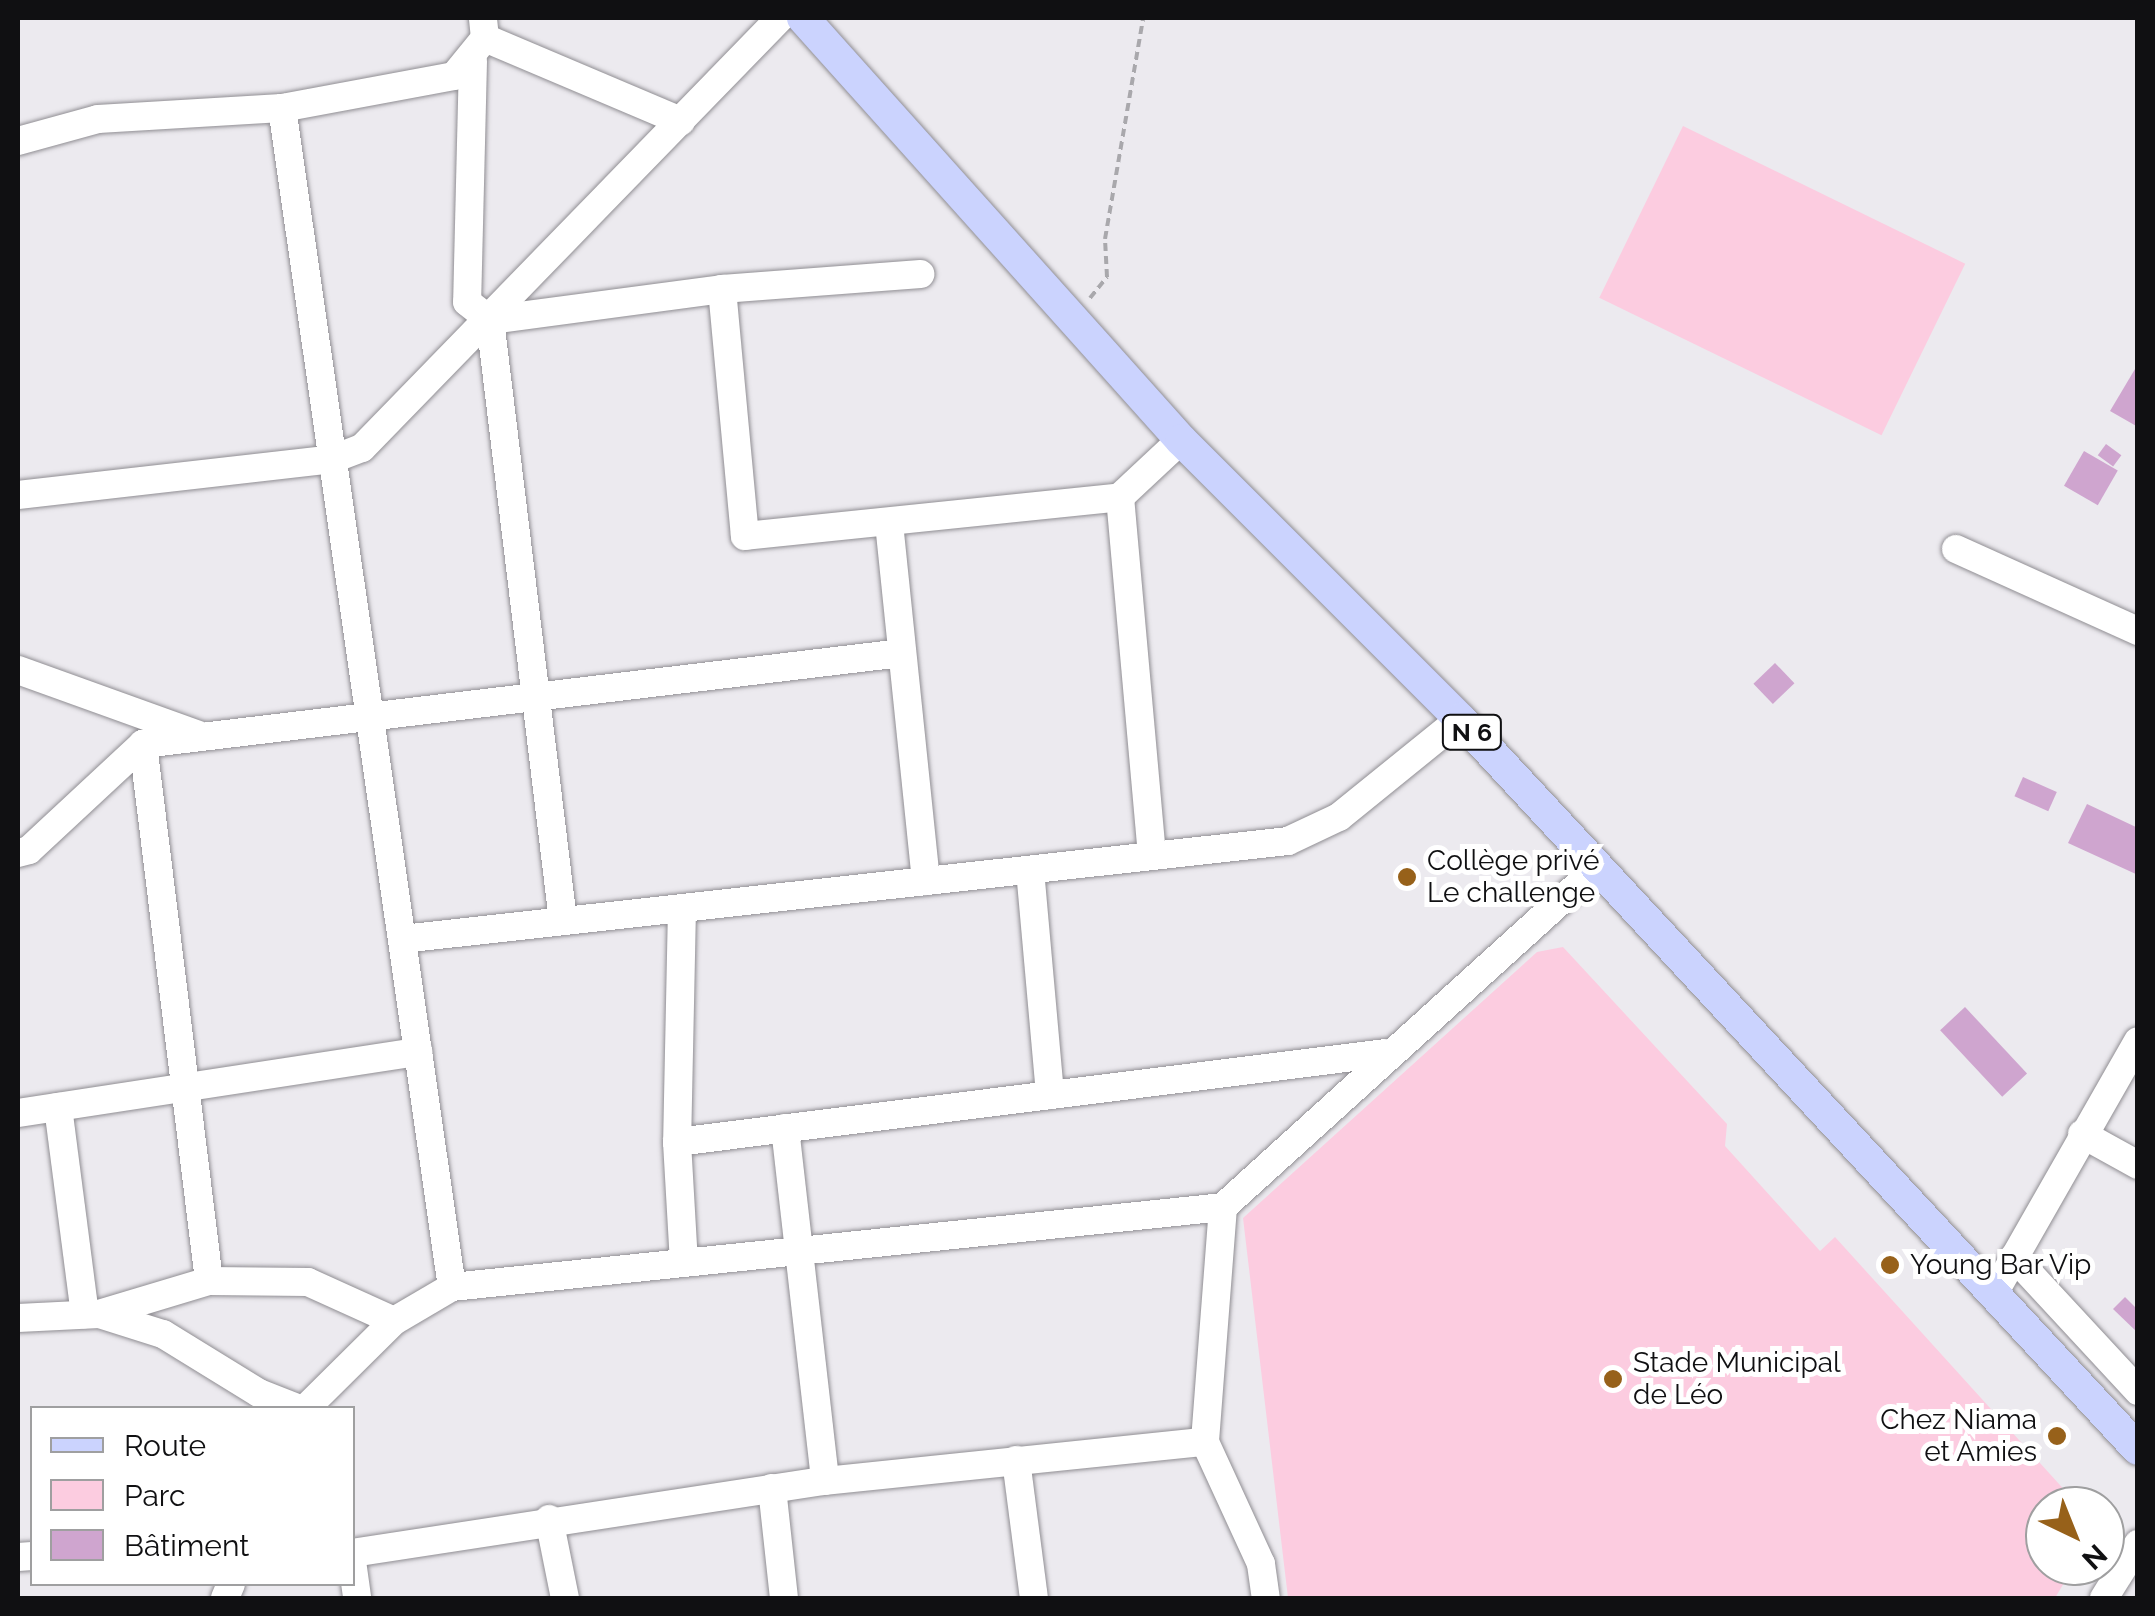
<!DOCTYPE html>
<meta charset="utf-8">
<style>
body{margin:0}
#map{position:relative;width:2155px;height:1616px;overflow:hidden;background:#eceaef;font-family:Raleway,sans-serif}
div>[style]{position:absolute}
.green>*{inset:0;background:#fccce0;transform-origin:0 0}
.building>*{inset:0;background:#cfa5cf;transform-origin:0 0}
.path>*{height:4px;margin-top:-2px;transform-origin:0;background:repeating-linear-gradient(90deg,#a9a8ac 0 8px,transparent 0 13px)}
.roads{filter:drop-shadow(0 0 2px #908e93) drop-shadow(0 0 2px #908e93)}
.minor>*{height:28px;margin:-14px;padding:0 14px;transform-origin:14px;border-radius:14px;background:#fff}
.major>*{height:32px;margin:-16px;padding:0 16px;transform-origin:16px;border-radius:16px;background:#cbd3fe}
.dots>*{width:28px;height:28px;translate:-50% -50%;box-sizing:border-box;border:5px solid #fff;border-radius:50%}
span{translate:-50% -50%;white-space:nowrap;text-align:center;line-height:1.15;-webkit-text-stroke:10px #fff;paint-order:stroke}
.shield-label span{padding:2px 8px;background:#fff;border:2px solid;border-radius:8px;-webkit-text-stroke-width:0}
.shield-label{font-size:25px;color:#101012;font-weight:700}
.poi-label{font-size:28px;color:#101012}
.left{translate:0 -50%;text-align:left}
.right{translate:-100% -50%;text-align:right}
.frame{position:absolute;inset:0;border:20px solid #101012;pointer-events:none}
.legend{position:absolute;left:30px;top:1406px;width:325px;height:180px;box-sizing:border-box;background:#fff;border:2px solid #9f9fa0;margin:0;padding:12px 18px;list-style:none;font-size:30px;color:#101012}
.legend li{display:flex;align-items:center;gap:20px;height:50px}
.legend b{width:50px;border:2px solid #9f9fa0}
.north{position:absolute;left:2025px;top:1486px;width:100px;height:100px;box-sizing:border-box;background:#fff;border:2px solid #9f9fa0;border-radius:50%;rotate:137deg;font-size:28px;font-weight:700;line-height:40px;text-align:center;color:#101012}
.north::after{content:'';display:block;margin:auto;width:35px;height:45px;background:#97611a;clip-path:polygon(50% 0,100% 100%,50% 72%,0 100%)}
</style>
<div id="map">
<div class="green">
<i style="left:1683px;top:126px;width:314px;height:191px;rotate:26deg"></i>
<i style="clip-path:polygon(1563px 947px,1727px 1124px,1725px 1146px,1820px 1251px,1835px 1237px,2079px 1506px,2045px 1506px,2045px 1566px,2074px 1566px,2055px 1598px,1288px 1598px,1243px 1218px,1537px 952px)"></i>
</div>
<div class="building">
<i style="clip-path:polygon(2138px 364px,2138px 427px,2110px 411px)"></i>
<i style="left:2106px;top:444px;width:19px;height:14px;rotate:36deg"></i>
<i style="left:2084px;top:451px;width:39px;height:40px;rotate:30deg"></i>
<i style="left:1775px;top:663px;width:28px;height:30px;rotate:46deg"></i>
<i style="left:2023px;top:777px;width:37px;height:21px;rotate:24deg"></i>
<i style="clip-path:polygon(2087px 804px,2138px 828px,2138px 875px,2068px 843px)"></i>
<i style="left:1965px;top:1007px;width:91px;height:34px;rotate:47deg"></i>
<i style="clip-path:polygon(2125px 1297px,2138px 1310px,2138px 1333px,2113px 1309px)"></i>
</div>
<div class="path">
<i style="left:1090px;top:298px;width:27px;rotate:-51deg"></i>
<i style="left:1107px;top:277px;width:38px;rotate:-93deg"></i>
<i style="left:1105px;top:239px;width:224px;rotate:-80.2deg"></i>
</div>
<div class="roads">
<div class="minor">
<i style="left:485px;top:38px;width:213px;rotate:23deg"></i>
<i style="left:473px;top:61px;width:241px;rotate:91.4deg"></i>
<i style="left:467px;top:302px;width:29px;rotate:38deg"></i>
<i style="left:490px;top:320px;width:605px;rotate:83.07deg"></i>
<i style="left:282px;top:108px;width:1191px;rotate:81.8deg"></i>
<i style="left:18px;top:141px;width:83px;rotate:-15.4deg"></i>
<i style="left:98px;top:119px;width:184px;rotate:-3.4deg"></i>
<i style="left:282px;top:108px;width:175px;rotate:-10.5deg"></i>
<i style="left:454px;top:76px;width:49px;rotate:-50.8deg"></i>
<i style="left:485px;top:38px;width:20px;rotate:-96deg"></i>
<i style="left:722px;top:289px;width:248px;rotate:84.7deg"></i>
<i style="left:745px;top:536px;width:377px;rotate:-5.9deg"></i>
<i style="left:1120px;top:497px;width:83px;rotate:-43.1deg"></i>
<i style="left:490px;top:320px;width:234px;rotate:-7.6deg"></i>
<i style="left:722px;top:289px;width:199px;rotate:-4.3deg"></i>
<i style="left:18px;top:495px;width:317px;rotate:-6.5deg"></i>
<i style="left:333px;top:459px;width:31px;rotate:-21deg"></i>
<i style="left:362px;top:448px;width:600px;rotate:-45.81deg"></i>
<i style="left:1120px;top:497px;width:360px;rotate:84.9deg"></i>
<i style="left:889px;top:523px;width:360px;rotate:84.1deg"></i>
<i style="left:1956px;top:549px;width:200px;rotate:24.3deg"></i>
<i style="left:18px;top:670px;width:192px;rotate:19.8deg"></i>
<i style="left:143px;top:744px;width:541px;rotate:82.99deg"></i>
<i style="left:18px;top:853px;width:11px;rotate:-15deg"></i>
<i style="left:29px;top:850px;width:156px;rotate:-42.9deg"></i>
<i style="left:143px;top:744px;width:764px;rotate:-6.84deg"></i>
<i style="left:1030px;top:870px;width:226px;rotate:84.9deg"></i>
<i style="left:682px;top:908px;width:234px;rotate:91.2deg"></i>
<i style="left:677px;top:1142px;width:121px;rotate:86.7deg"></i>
<i style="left:402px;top:939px;width:891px;rotate:-6.31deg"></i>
<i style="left:1288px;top:841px;width:56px;rotate:-25.2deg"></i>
<i style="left:1339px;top:817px;width:156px;rotate:-39deg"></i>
<i style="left:58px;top:1107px;width:209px;rotate:82.6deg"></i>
<i style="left:18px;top:1113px;width:405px;rotate:-8.7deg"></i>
<i style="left:785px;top:1128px;width:355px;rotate:83.5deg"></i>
<i style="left:2082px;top:1134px;width:64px;rotate:29deg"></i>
<i style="left:677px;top:1142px;width:714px;rotate:-7.16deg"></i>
<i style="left:1223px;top:1207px;width:236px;rotate:94.4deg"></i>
<i style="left:1205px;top:1442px;width:134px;rotate:65.3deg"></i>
<i style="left:1261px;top:1564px;width:34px;rotate:82deg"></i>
<i style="left:2014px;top:1257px;width:183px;rotate:47.2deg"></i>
<i style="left:1993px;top:1295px;width:292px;rotate:-60.3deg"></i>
<i style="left:99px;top:1314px;width:115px;rotate:-16.7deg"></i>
<i style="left:209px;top:1281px;width:99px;rotate:0.6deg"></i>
<i style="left:308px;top:1282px;width:94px;rotate:24.4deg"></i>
<i style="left:18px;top:1318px;width:81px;rotate:-2.8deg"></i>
<i style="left:99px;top:1314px;width:67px;rotate:17.4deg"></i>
<i style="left:163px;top:1334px;width:113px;rotate:31.6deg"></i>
<i style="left:259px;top:1393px;width:41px;rotate:21.5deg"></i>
<i style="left:306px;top:1408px;width:124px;rotate:-44.7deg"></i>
<i style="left:394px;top:1321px;width:67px;rotate:-30.4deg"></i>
<i style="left:452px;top:1287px;width:775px;rotate:-5.92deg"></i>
<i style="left:1223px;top:1207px;width:505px;rotate:-42.19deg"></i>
<i style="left:1016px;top:1460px;width:139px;rotate:82.6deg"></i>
<i style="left:772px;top:1488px;width:111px;rotate:83.8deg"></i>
<i style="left:549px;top:1519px;width:81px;rotate:78.6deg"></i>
<i style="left:352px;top:1553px;width:478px;rotate:-8.7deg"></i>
<i style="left:825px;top:1481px;width:382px;rotate:-5.9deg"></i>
<i style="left:18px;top:1557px;width:14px;rotate:-4deg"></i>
<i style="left:352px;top:1561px;width:37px;rotate:82deg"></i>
<i style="left:225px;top:1598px;width:15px;rotate:-67deg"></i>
<i style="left:2104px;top:1598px;width:64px;rotate:-57.8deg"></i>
</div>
<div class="major">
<i style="left:803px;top:18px;width:567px;rotate:48.15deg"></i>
<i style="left:1181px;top:440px;width:395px;rotate:45deg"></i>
<i style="left:1460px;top:719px;width:996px;rotate:47.12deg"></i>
</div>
</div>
<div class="dots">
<i style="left:1407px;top:877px;background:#97611a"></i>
<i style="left:1890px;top:1265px;background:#97611a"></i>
<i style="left:1613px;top:1379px;background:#97611a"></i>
<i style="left:2057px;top:1436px;background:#97611a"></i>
</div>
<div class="shield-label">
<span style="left:1472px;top:732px">N 6</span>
</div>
<div class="poi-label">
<span class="left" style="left:1427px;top:877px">Collège privé<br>Le challenge</span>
<span class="left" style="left:1910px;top:1265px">Young Bar Vip</span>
<span class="left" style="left:1633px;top:1379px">Stade Municipal<br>de Léo</span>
<span class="right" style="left:2037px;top:1436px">Chez Niama<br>et Amies</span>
</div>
<div class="frame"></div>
<ul class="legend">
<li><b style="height:12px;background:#cbd3fe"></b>Route</li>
<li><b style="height:28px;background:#fccce0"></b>Parc</li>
<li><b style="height:28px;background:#cfa5cf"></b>Bâtiment</li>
</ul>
<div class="north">N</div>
</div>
